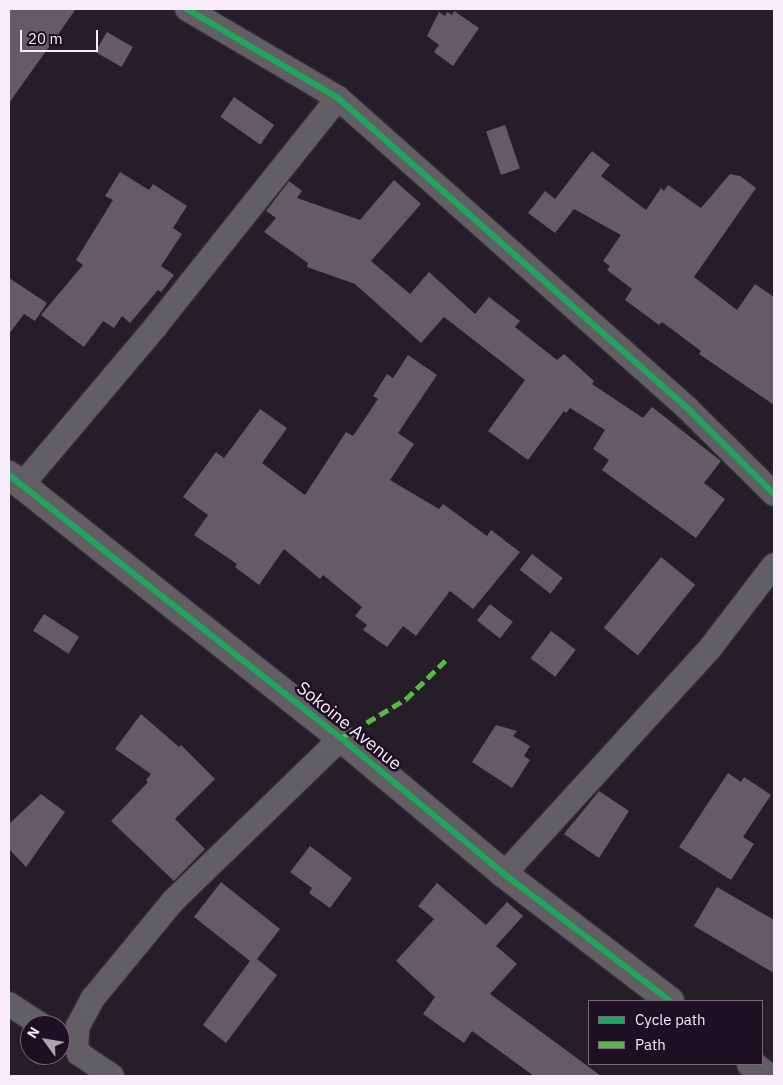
<!DOCTYPE html>
<style>
body{margin:0}
#map{position:relative;width:783px;height:1085px;overflow:hidden;background:#251d28;font-family:"IBM Plex Sans",sans-serif}
div>[style]{position:absolute}
.building>*{inset:0;background:#645b67;transform-origin:0 0}
.roads{filter:drop-shadow(0 0 1px #3d3740) drop-shadow(0 0 1px #3d3740)}
.minor>*{height:24px;margin:-12px;padding:0 12px;transform-origin:12px;border-radius:12px;background:#625f64}
.tertiary>*{height:28px;margin:-14px;padding:0 14px;transform-origin:14px;border-radius:14px;background:#625f64}
.quiet>*{height:5px;margin-top:-2.5px;transform-origin:0;background:repeating-linear-gradient(90deg,#58b947 0 10px,transparent 0 15px)}
.cycleway>*{height:6px;margin:-3px;padding:0 3px;transform-origin:3px;border-radius:3px;background:#20a55d}
span{translate:-50% -50%;white-space:nowrap;text-align:center;line-height:1.15;-webkit-text-stroke:5px #1f0f23;paint-order:stroke}
.street-label{font-size:18px;color:#f8ecfb}
.frame{position:absolute;inset:0;border:10px solid #f8ecfb;pointer-events:none}
.legend{position:absolute;left:588px;top:1000px;width:175px;height:65px;box-sizing:border-box;background:#1f0f23;border:1px solid #766779;margin:0;padding:6px 9px;list-style:none;font-size:15px;color:#f8ecfb}
.legend li{display:flex;align-items:center;gap:10px;height:25px}
.legend b{width:25px;border:1px solid #766779}
.north{position:absolute;left:20px;top:1015px;width:50px;height:50px;box-sizing:border-box;background:#1f0f23;border:1px solid #766779;border-radius:50%;rotate:302deg;font-size:14px;font-weight:700;line-height:20px;text-align:center;color:#f8ecfb}
.north::after{content:'';display:block;margin:auto;width:18px;height:22px;background:#aea4b1;clip-path:polygon(50% 0,100% 100%,50% 72%,0 100%)}
.scale{position:absolute;left:20px;top:30px;width:78px;height:22px;box-sizing:border-box;border:2px solid #f8ecfb;border-top:0;padding-left:6px;font-size:15px;line-height:18px;white-space:nowrap;color:#f8ecfb;-webkit-text-stroke:4px #1f0f23;paint-order:stroke}
</style>
<div id="map">
<div class="building">
<i style="clip-path:polygon(9px 9px,76px 9px,9px 103px)"></i>
<i style="clip-path:polygon(454px 11px,479px 28px,453px 66px,434px 52px,439px 45px,427px 36px,439px 12px,445px 16px,447px 12px,452px 15px)"></i>
<i style="left:107px;top:32px;width:30px;height:23px;rotate:30deg"></i>
<i style="left:234px;top:97px;width:49px;height:24px;rotate:35deg"></i>
<i style="left:505px;top:125px;width:46px;height:20px;rotate:71deg"></i>
<i style="clip-path:polygon(592px 151px,610px 165px,601px 176px,646px 210px,661px 188px,664px 191px,668px 185px,701px 208px,730px 174px,740px 176px,756px 188px,694px 277px,737px 310px,755px 284px,774px 297px,774px 405px,699px 354px,701px 351px,662px 322px,659px 325px,625px 300px,632px 289px,607px 270px,610px 266px,603px 261px,621px 235px,574px 209px,555px 233px,528px 213px,545px 191px,555px 199px)"></i>
<i style="clip-path:polygon(120px 172px,149px 190px,153px 184px,187px 206px,173px 228px,182px 234px,161px 266px,174px 275px,161px 292px,158px 290px,130px 323px,122px 316px,114px 328px,103px 321px,84px 347px,41px 315px,83px 265px,76px 260px,113px 200px,105px 196px)"></i>
<i style="clip-path:polygon(394px 180px,421px 204px,371px 261px,410px 294px,429px 272px,475px 314px,489px 297px,520px 321px,515px 327px,557px 360px,564px 354px,594px 381px,592px 384px,643px 418px,652px 407px,721px 461px,704px 483px,725px 499px,696px 538px,602px 470px,609px 460px,593px 449px,605px 430px,570px 408px,566px 413px,564px 411px,528px 460px,488px 431px,525px 380px,444px 317px,421px 343px,355px 284px,307px 267px,308px 263px,264px 232px,276px 218px,266px 211px,289px 181px,302px 191px,297px 198px,360px 220px)"></i>
<i style="clip-path:polygon(9px 278px,47px 303px,35px 321px,24px 314px,9px 334px)"></i>
<i style="clip-path:polygon(408px 355px,437px 375px,398px 433px,414px 444px,390px 480px,439px 509px,443px 504px,487px 536px,491px 530px,520px 552px,473px 609px,450px 591px,416px 636px,403px 626px,387px 647px,363px 630px,367px 625px,355px 616px,362px 607px,323px 575px,320px 579px,284px 549px,259px 585px,235px 567px,237px 564px,194px 535px,208px 515px,183px 497px,216px 452px,224px 458px,260px 409px,287px 428px,262px 463px,305px 495px,346px 432px,353px 436px,378px 399px,373px 396px,387px 374px,393px 378px)"></i>
<i style="left:532px;top:554px;width:39px;height:20px;rotate:38deg"></i>
<i style="left:661px;top:557px;width:44px;height:91px;rotate:39deg"></i>
<i style="left:490px;top:604px;width:29px;height:21px;rotate:38deg"></i>
<i style="left:44px;top:614px;width:42px;height:20px;rotate:33deg"></i>
<i style="left:551px;top:631px;width:31px;height:34px;rotate:37deg"></i>
<i style="clip-path:polygon(141px 714px,179px 747px,181px 745px,215px 779px,175px 819px,205px 849px,174px 881px,111px 821px,148px 782px,146px 780px,151px 774px,115px 749px)"></i>
<i style="clip-path:polygon(496px 725px,517px 731px,513px 736px,530px 746px,524px 756px,530px 760px,512px 788px,472px 762px)"></i>
<i style="clip-path:polygon(728px 773px,741px 782px,744px 777px,771px 795px,743px 837px,754px 844px,731px 880px,679px 847px)"></i>
<i style="clip-path:polygon(599px 791px,629px 811px,599px 858px,564px 834px)"></i>
<i style="clip-path:polygon(41px 794px,65px 812px,26px 867px,9px 849px,9px 824px)"></i>
<i style="clip-path:polygon(310px 846px,352px 878px,330px 908px,309px 893px,312px 888px,290px 872px)"></i>
<i style="clip-path:polygon(221px 882px,280px 929px,257px 959px,277px 975px,226px 1043px,203px 1025px,250px 961px,194px 917px)"></i>
<i style="clip-path:polygon(437px 883px,486px 925px,507px 902px,523px 916px,496px 946px,517px 964px,490px 994px,601px 1076px,534px 1076px,472px 1031px,464px 1043px,423px 1014px,435px 997px,396px 961px,434px 919px,418px 906px)"></i>
<i style="clip-path:polygon(717px 887px,774px 920px,774px 973px,694px 926px)"></i>
</div>
<div class="roads">
<div class="minor">
<i style="left:187px;top:9px;width:175px;rotate:30.5deg"></i>
<i style="left:338px;top:98px;width:467px;rotate:41.6deg"></i>
<i style="left:687px;top:408px;width:122px;rotate:44.7deg"></i>
<i style="left:21px;top:486px;width:209px;rotate:-49.8deg"></i>
<i style="left:156px;top:326px;width:292px;rotate:-51.4deg"></i>
<i style="left:504px;top:874px;width:307px;rotate:-47.6deg"></i>
<i style="left:711px;top:647px;width:103px;rotate:-52.5deg"></i>
<i style="left:9px;top:1004px;width:38px;rotate:33deg"></i>
<i style="left:112px;top:1076px;width:40px;rotate:-146deg"></i>
<i style="left:79px;top:1054px;width:10px;rotate:-107deg"></i>
<i style="left:76px;top:1044px;width:18px;rotate:-84deg"></i>
<i style="left:78px;top:1026px;width:32px;rotate:-62deg"></i>
<i style="left:93px;top:998px;width:126px;rotate:-50.5deg"></i>
<i style="left:173px;top:901px;width:234px;rotate:-44.1deg"></i>
</div>
<div class="tertiary">
<i style="left:9px;top:475px;width:424px;rotate:38.4deg"></i>
<i style="left:341px;top:738px;width:212px;rotate:39.8deg"></i>
<i style="left:504px;top:874px;width:209px;rotate:37.4deg"></i>
<i style="left:751px;top:1064px;width:20px;rotate:37deg"></i>
</div>
</div>
<div class="quiet">
<i style="left:341px;top:738px;width:76px;rotate:-31deg"></i>
<i style="left:406px;top:699px;width:59px;rotate:-44.3deg"></i>
</div>
<div class="cycleway">
<i style="left:187px;top:9px;width:175px;rotate:30.5deg"></i>
<i style="left:338px;top:98px;width:467px;rotate:41.6deg"></i>
<i style="left:687px;top:408px;width:122px;rotate:44.7deg"></i>
<i style="left:9px;top:475px;width:424px;rotate:38.4deg"></i>
<i style="left:341px;top:738px;width:212px;rotate:39.8deg"></i>
<i style="left:504px;top:874px;width:209px;rotate:37.4deg"></i>
</div>
<div class="street-label">
<span style="left:349px;top:726px;rotate:39deg">Sokoine Avenue</span>
</div>
<div class="frame"></div>
<ul class="legend">
<li><b style="height:6px;background:#20a55d"></b>Cycle path</li>
<li><b style="height:6px;background:#58b947"></b>Path</li>
</ul>
<div class="north">N</div>
<div class="scale">20 m</div>
</div>
